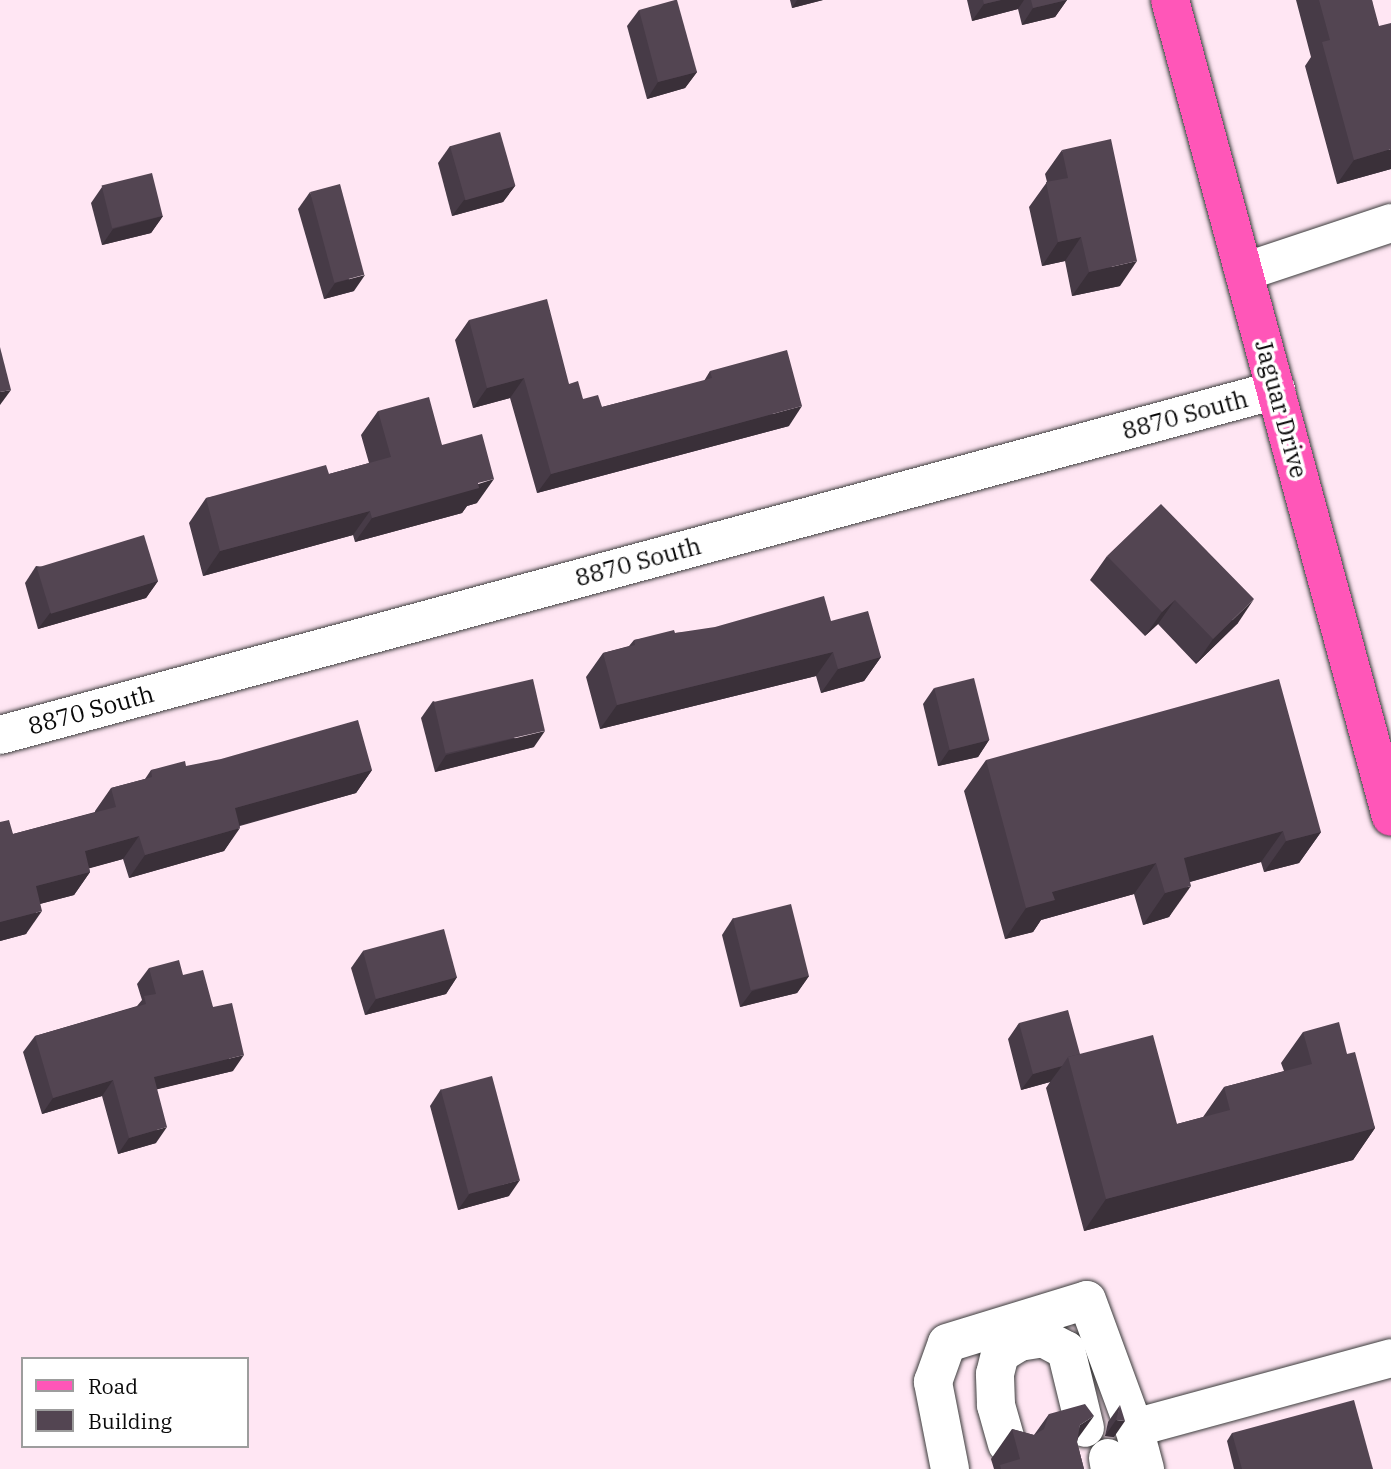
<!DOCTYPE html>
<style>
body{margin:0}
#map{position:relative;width:1391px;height:1469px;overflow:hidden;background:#ffe6f3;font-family:"IBM Plex Serif",serif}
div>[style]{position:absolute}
.roads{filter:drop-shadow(0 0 2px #3c3c3c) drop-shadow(0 0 2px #3c3c3c)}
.minor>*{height:38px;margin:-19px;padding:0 19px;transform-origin:19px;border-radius:19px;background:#fff}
.major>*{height:38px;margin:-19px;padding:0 19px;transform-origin:19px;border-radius:19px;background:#ff56b8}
.wall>*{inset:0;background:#473b47}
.shaded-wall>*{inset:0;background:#3a3039}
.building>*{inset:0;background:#534552;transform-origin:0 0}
span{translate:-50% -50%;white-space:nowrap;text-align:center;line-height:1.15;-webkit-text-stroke:7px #fff;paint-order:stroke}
.street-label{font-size:24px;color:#090909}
.legend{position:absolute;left:21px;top:1357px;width:228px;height:91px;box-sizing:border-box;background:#fff;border:2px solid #9d9d9d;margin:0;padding:9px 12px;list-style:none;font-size:21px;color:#090909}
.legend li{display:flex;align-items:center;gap:14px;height:35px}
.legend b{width:35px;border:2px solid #9d9d9d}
</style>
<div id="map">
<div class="roads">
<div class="minor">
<i style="left:1244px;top:272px;width:155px;rotate:-18.4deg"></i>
<i style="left:0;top:735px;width:1322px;rotate:-15.13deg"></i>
<i style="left:1007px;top:1444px;width:41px;rotate:-105.8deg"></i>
<i style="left:996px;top:1405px;width:31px;rotate:-92deg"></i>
<i style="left:995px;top:1374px;width:21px;rotate:-76deg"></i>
<i style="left:1000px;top:1354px;width:22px;rotate:-32deg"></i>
<i style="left:1019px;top:1342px;width:24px;rotate:-9deg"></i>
<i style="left:1043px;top:1338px;width:26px;rotate:28deg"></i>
<i style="left:1066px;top:1350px;width:80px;rotate:76.3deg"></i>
<i style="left:1108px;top:1458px;width:11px;rotate:80deg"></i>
<i style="left:950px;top:1469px;width:89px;rotate:-101.1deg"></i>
<i style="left:933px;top:1382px;width:41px;rotate:-70.3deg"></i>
<i style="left:947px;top:1343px;width:146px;rotate:-17.1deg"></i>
<i style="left:1087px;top:1300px;width:136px;rotate:69.8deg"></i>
<i style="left:1145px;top:1469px;width:42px;rotate:-105deg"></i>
<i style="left:1134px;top:1428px;width:266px;rotate:-15.2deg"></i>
</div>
<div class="major">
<i style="left:1170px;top:0;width:846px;rotate:74.86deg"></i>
</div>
</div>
<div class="wall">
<i style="clip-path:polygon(790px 0,823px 0,792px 8px)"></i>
<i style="clip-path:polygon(967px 0,1067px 0,1055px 17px,1022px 25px,1018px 9px,972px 21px)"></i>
<i style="clip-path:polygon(1296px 0,1372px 0,1391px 169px,1337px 184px,1305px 66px,1311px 57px)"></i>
<i style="clip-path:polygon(639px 10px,697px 72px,685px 88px,647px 99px,627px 26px)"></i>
<i style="clip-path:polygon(450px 146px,515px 186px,503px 202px,452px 216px,438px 163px)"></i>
<i style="clip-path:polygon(1062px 150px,1120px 286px,1072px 296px,1065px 261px,1042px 266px,1029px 207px,1047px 182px,1045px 174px)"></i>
<i style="clip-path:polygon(102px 187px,163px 216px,151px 233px,102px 245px,91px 203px)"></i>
<i style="clip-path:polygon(310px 192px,354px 291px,324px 299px,298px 209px)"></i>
<i style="clip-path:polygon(469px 320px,569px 384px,583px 399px,602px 407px,704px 381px,710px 371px,789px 426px,537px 493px,510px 398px,473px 408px,455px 340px)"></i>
<i style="clip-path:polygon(378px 411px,442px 445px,477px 503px,467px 506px,462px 513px,355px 542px,353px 535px,203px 576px,189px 523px,206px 498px,329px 474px,369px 463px,361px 435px)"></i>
<i style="clip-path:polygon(1107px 556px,1238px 623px,1196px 664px,1158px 624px,1145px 636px,1090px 580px)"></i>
<i style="clip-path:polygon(36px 566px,158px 581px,146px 598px,38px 629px,25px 583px)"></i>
<i style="clip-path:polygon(831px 621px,881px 657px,864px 681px,821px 693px,816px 676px,600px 729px,586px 677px,603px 653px,629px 646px,634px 640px,675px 633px)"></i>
<i style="clip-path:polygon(934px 688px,989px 740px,978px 757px,938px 766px,923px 704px)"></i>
<i style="clip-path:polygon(433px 701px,534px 747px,435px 772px,421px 718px)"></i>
<i style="clip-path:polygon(986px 760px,1321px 832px,1299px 863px,1264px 872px,1261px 862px,1190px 882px,1169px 917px,1143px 925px,1134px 894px,1041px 920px,1033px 932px,1005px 939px,964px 791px)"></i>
<i style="clip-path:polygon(186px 766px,372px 770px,356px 793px,240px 826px,224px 851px,129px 878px,123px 859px,89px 868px,90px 872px,74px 895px,40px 904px,26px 934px,0 941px,0 822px,13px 834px,95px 812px,95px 811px,111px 788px,145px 779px,151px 770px)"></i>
<i style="clip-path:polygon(733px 918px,809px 976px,797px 993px,740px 1007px,722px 935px)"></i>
<i style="clip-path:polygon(363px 951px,457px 977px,446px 994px,365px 1015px,351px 968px)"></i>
<i style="clip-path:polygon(149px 968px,183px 975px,213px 1007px,233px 1071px,157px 1089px,156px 1143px,118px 1154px,102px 1096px,42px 1114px,23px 1052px,35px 1036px,137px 1006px,142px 1000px,137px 984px)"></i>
<i style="clip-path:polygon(1019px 1023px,1080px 1054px,1177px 1124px,1203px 1117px,1224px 1087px,1284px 1071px,1281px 1063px,1303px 1032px,1347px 1054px,1375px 1128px,1353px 1160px,1084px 1231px,1046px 1088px,1050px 1082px,1021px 1090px,1008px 1039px)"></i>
<i style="clip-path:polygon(441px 1089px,509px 1196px,458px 1210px,430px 1106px)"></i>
<i style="clip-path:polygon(1120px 1405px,1114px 1437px,1105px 1436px,1108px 1422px)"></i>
<i style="clip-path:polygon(1049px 1414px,1078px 1438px,1077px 1442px,1084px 1469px,994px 1469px,991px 1459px,1012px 1429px,1034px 1435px)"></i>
<i style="clip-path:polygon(1232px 1433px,1373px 1469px,1234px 1469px,1227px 1441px)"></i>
</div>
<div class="shaded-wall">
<i style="clip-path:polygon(797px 0,823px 0,792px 8px)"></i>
<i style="clip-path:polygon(1001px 0,1024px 0,1018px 9px,972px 21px,984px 4px)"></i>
<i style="clip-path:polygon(1067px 0,1055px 17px,1022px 25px,1033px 8px)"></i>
<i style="clip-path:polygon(697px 72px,685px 88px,647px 99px,658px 82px)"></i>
<i style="clip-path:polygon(1391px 149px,1391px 169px,1337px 184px,1354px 160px)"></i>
<i style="clip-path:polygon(515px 186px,503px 202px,452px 216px,464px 200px)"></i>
<i style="clip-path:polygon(163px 216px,151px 233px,102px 245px,113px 229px)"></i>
<i style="clip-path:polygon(1081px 237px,1065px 261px,1042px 266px,1058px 242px)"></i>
<i style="clip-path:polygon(1137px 261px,1120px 286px,1072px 296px,1089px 272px)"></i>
<i style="clip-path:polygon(365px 275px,354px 291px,324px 299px,335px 283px)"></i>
<i style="clip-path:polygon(524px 378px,510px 398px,473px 408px,487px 388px)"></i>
<i style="clip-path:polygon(11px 390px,0 405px,0 392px)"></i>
<i style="clip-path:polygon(802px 406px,789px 426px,537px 493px,551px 474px)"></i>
<i style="clip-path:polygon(494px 479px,477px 503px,467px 506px,462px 513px,355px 542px,372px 518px)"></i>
<i style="clip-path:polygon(370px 511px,353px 535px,203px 576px,220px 551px)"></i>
<i style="clip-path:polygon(158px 581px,146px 598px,38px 629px,50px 613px)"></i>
<i style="clip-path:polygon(1254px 599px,1238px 623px,1196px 664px,1213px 639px)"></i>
<i style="clip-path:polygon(1175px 600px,1158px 624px,1145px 636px,1162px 612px)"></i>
<i style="clip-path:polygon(833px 652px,816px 676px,600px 729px,617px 705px)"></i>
<i style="clip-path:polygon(881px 657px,864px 681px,821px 693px,838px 669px)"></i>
<i style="clip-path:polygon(545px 731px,534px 747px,435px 772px,446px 755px)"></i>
<i style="clip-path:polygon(989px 740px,978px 757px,938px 766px,949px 750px)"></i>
<i style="clip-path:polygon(372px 770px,356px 793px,219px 831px,235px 808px)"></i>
<i style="clip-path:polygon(240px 828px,224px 851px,129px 878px,145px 855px)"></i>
<i style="clip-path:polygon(1283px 831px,1261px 862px,1164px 889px,1184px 858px)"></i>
<i style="clip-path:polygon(1321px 832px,1299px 863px,1264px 872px,1286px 841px)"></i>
<i style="clip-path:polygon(139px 836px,123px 859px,69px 874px,85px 851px)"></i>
<i style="clip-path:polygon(1156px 863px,1134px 894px,1041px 920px,1033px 932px,1005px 939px,1026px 908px,1052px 892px)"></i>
<i style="clip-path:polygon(90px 872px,74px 895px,20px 909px,36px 886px)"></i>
<i style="clip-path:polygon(1191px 886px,1169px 917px,1143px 925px,1165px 893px)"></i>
<i style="clip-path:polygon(42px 911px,26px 934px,0 941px,0 922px)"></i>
<i style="clip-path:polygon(809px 976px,797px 993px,740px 1007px,752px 991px)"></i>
<i style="clip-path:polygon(457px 977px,446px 994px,365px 1015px,376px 999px)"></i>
<i style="clip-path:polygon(244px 1055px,233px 1071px,142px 1093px,154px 1077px)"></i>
<i style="clip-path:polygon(1062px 1066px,1050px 1082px,1021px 1090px,1033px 1074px)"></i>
<i style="clip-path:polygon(113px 1080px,102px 1096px,42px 1114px,53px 1098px)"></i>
<i style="clip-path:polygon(167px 1127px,156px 1143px,118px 1154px,129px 1138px)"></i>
<i style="clip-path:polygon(1375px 1128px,1353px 1160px,1084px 1231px,1106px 1199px)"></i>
<i style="clip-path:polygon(520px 1180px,509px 1196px,458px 1210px,470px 1193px)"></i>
<i style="clip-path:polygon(1094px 1416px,1073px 1445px,1080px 1425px)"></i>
<i style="clip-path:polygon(1116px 1420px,1125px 1421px,1114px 1437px,1105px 1436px)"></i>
</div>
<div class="building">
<i style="clip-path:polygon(675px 0,677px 0,697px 72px,658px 82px,639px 10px)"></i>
<i style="clip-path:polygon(983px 0,1001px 0,984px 4px)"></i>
<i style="clip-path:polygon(1031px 0,1067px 0,1033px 8px)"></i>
<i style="clip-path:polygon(1319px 0,1372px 0,1379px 26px,1391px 23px,1391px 149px,1354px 160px,1322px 42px,1330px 40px)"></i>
<i style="left:500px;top:132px;width:56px;height:52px;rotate:74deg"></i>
<i style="clip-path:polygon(1111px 139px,1137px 261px,1089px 272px,1081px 237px,1058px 242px,1046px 182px,1068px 178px,1062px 150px)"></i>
<i style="left:152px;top:173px;width:44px;height:52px;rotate:76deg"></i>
<i style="left:340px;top:184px;width:94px;height:31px;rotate:75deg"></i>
<i style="clip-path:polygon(547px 299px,569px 384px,578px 381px,583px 399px,598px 395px,602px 407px,712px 378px,710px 371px,787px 350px,802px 406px,551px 474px,524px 378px,487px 388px,469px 320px)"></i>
<i style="clip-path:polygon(0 347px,11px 390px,0 392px)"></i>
<i style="clip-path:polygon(429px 397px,442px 445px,482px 434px,494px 479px,478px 483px,479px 488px,372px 518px,370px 511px,220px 551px,206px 498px,326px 465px,329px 474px,391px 457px,378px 411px)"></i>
<i style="clip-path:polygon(1161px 504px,1254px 599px,1213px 639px,1175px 600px,1162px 612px,1107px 556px)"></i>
<i style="left:144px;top:535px;width:48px;height:112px;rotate:73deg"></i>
<i style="clip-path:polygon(824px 596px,831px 621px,868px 611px,881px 657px,838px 669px,833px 652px,617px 705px,603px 653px,635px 645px,634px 640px,674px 630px,675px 633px,715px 627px)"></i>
<i style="left:974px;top:678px;width:64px;height:41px;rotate:76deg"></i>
<i style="left:533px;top:679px;width:53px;height:102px;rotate:77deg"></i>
<i style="clip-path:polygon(1279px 679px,1321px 832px,1286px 841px,1283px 831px,1184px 858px,1191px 886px,1165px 893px,1156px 863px,1052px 892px,1055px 900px,1026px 908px,986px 760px)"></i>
<i style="clip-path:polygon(358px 720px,372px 770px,235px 808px,240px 828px,145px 855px,139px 836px,85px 851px,90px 872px,36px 886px,42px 911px,0 922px,0 822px,9px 820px,13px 834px,116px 807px,111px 788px,152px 777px,151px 770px,185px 761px,186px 766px,221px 759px)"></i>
<i style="left:791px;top:904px;width:74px;height:60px;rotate:76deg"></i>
<i style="left:444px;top:929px;width:50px;height:84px;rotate:75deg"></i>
<i style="clip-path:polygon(179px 960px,183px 975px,203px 970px,213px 1007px,232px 1003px,244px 1055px,154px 1077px,167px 1127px,129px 1138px,113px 1080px,53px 1098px,35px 1036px,146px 1004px,144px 996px,156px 994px,149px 968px)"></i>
<i style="clip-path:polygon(1068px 1010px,1080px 1054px,1068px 1057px,1062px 1066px,1033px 1074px,1019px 1023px)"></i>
<i style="clip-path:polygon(1339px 1022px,1347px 1054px,1355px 1052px,1375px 1128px,1106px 1199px,1068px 1057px,1153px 1035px,1177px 1124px,1230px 1110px,1224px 1087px,1312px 1064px,1303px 1032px)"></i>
<i style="left:492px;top:1076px;width:108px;height:53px;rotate:75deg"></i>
<i style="clip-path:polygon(1354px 1400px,1373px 1469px,1242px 1469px,1232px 1433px)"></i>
<i style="clip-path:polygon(1085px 1404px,1094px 1416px,1080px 1425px,1077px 1442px,1084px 1469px,1001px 1469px,1000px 1465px,1020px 1459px,1012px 1429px,1034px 1435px,1044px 1429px,1049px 1414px)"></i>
<i style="clip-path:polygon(1120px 1405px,1125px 1421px,1116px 1420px)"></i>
</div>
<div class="street-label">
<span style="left:1281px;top:409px;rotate:75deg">Jaguar Drive</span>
<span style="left:1185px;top:415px;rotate:-15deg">8870 South</span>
<span style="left:638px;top:562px;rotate:-15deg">8870 South</span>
<span style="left:91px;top:710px;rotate:-15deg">8870 South</span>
</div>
<ul class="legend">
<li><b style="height:9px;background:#ff56b8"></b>Road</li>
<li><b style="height:19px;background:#534552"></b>Building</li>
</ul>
</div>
